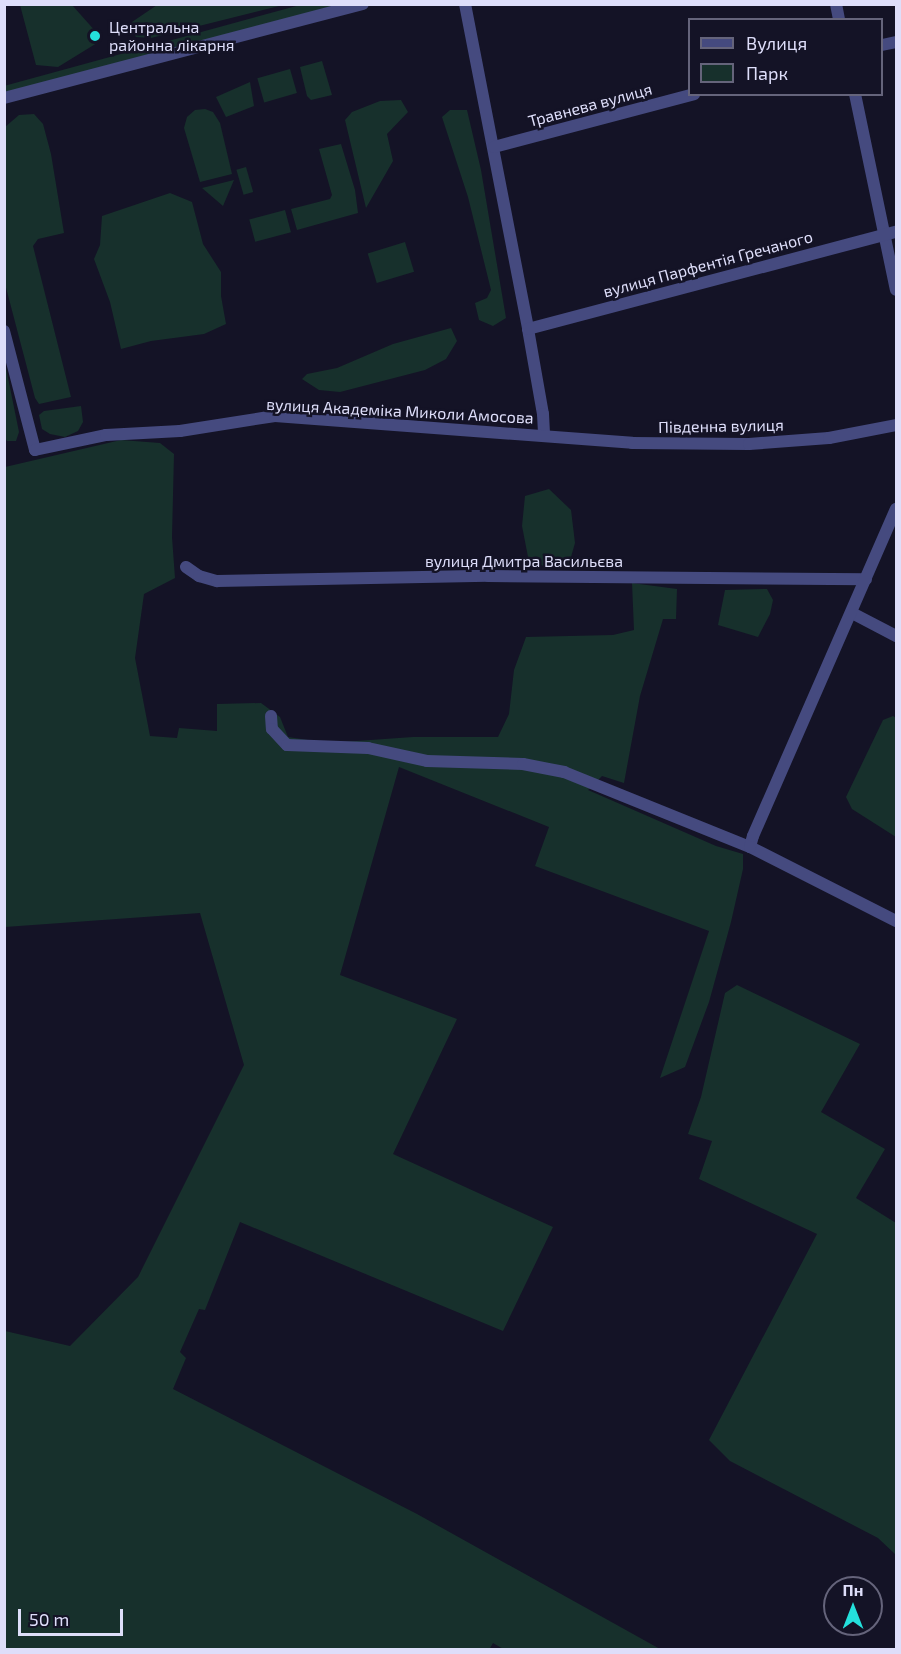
<!DOCTYPE html>
<meta charset="utf-8">
<style>
body{margin:0}
#map{position:relative;width:901px;height:1654px;overflow:hidden;background:#141326;font-family:"Exo 2",sans-serif}
div>[style]{position:absolute}
.green>*{inset:0;background:#17302c;transform-origin:0 0}
.minor>*{height:12px;margin:-6px;padding:0 6px;transform-origin:6px;border-radius:6px;background:#454a7f}
.dots>*{width:16px;height:16px;translate:-50% -50%;box-sizing:border-box;border:3px solid #141326;border-radius:50%}
span{translate:-50% -50%;white-space:nowrap;text-align:center;line-height:1.15;-webkit-text-stroke:5px #141326;paint-order:stroke}
.poi-label{font-size:16px;color:#dedefa}
.left{translate:0 -50%;text-align:left}
.street-label{font-size:16px;color:#dedefa}
.frame{position:absolute;inset:0;border:6px solid #dedefa;pointer-events:none}
.legend{position:absolute;left:688px;top:18px;width:195px;height:78px;box-sizing:border-box;background:#141326;border:2px solid #65647b;margin:0;padding:8px 10px;list-style:none;font-size:18px;color:#dedefa}
.legend li{display:flex;align-items:center;gap:12px;height:30px}
.legend b{width:30px;border:2px solid #65647b}
.north{position:absolute;left:823px;top:1576px;width:60px;height:60px;box-sizing:border-box;background:#141326;border:2px solid #65647b;border-radius:50%;rotate:0deg;font-size:16px;font-weight:700;line-height:24px;text-align:center;color:#dedefa}
.north::after{content:'';display:block;margin:auto;width:21px;height:27px;background:#24e0dc;clip-path:polygon(50% 0,100% 100%,50% 72%,0 100%)}
.scale{position:absolute;left:18px;top:1609px;width:105px;height:27px;box-sizing:border-box;border:3px solid #dedefa;border-top:0;padding-left:8px;font-size:18px;line-height:21px;white-space:nowrap;color:#dedefa;-webkit-text-stroke:4px #141326;paint-order:stroke}
</style>
<div id="map">
<div class="green">
<i style="clip-path:polygon(20px 5px,72px 5px,97px 33px,97px 43px,58px 67px,36px 65px)"></i>
<i style="clip-path:polygon(157px 5px,158px 4px,283px 5px,151px 38px,136px 37px,130px 29px,132px 22px)"></i>
<i style="clip-path:polygon(300px 5px,342px 5px,5px 95px,4px 86px)"></i>
<i style="clip-path:polygon(322px 61px,332px 95px,311px 100px,307px 96px,300px 67px)"></i>
<i style="left:290px;top:69px;width:25px;height:34px;rotate:74deg"></i>
<i style="clip-path:polygon(250px 82px,254px 106px,226px 117px,216px 97px)"></i>
<i style="clip-path:polygon(401px 100px,408px 112px,387px 134px,393px 161px,366px 208px,345px 120px,352px 112px,380px 101px)"></i>
<i style="clip-path:polygon(205px 109px,213px 112px,220px 123px,232px 174px,200px 182px,184px 128px,187px 117px,195px 110px)"></i>
<i style="clip-path:polygon(450px 110px,467px 110px,481px 170px,506px 318px,493px 326px,479px 320px,475px 303px,487px 298px,491px 290px,468px 197px,442px 117px)"></i>
<i style="clip-path:polygon(34px 114px,43px 124px,51px 154px,64px 233px,38px 239px,33px 246px,71px 397px,39px 404px,35px 398px,4px 280px,5px 127px,19px 115px)"></i>
<i style="clip-path:polygon(341px 144px,355px 190px,358px 213px,297px 230px,291px 209px,330px 199px,332px 195px,319px 149px)"></i>
<i style="left:246px;top:167px;width:26px;height:10px;rotate:74deg"></i>
<i style="clip-path:polygon(234px 180px,223px 206px,202px 188px)"></i>
<i style="clip-path:polygon(170px 193px,192px 202px,203px 244px,221px 272px,221px 296px,226px 324px,204px 334px,151px 341px,121px 349px,110px 302px,94px 259px,100px 245px,102px 216px)"></i>
<i style="left:285px;top:210px;width:23px;height:37px;rotate:75deg"></i>
<i style="left:405px;top:242px;width:31px;height:39px;rotate:73deg"></i>
<i style="clip-path:polygon(451px 328px,457px 341px,446px 359px,425px 370px,340px 392px,319px 390px,302px 379px,307px 374px,337px 368px,393px 344px)"></i>
<i style="clip-path:polygon(5px 363px,19px 432px,16px 441px,7px 441px,5px 438px)"></i>
<i style="clip-path:polygon(81px 406px,83px 422px,78px 431px,65px 437px,50px 434px,42px 429px,39px 415px,44px 411px)"></i>
<i style="clip-path:polygon(121px 440px,160px 443px,174px 454px,172px 537px,175px 578px,144px 594px,135px 658px,150px 736px,177px 738px,179px 728px,217px 731px,217px 704px,261px 703px,280px 717px,288px 737px,328px 743px,413px 737px,498px 737px,509px 714px,514px 670px,526px 637px,613px 635px,634px 630px,632px 583px,677px 589px,676px 619px,663px 619px,640px 696px,624px 783px,602px 776px,588px 790px,716px 846px,743px 854px,743px 869px,731px 922px,709px 1002px,685px 1067px,660px 1078px,709px 931px,535px 866px,549px 827px,399px 767px,340px 975px,457px 1019px,393px 1154px,553px 1227px,503px 1331px,240px 1222px,205px 1310px,199px 1309px,180px 1352px,186px 1358px,173px 1389px,417px 1514px,660px 1649px,505px 1650px,493px 1643px,489px 1650px,5px 1649px,5px 1331px,70px 1346px,138px 1277px,244px 1065px,200px 913px,5px 927px,5px 467px)"></i>
<i style="clip-path:polygon(549px 489px,571px 510px,575px 543px,569px 564px,548px 567px,529px 562px,522px 526px,525px 496px)"></i>
<i style="clip-path:polygon(767px 589px,773px 600px,770px 614px,758px 637px,718px 625px,725px 590px)"></i>
<i style="clip-path:polygon(893px 716px,896px 718px,896px 837px,852px 809px,846px 797px,883px 720px)"></i>
<i style="clip-path:polygon(737px 985px,860px 1044px,821px 1112px,885px 1149px,856px 1198px,896px 1223px,896px 1555px,878px 1538px,730px 1461px,709px 1440px,817px 1234px,699px 1179px,712px 1141px,688px 1134px,701px 1097px,725px 993px)"></i>
</div>
<div class="minor">
<i style="left:465px;top:4px;width:331px;rotate:79deg"></i>
<i style="left:528px;top:329px;width:86px;rotate:80deg"></i>
<i style="left:543px;top:414px;width:22px;rotate:87deg"></i>
<i style="left:836px;top:4px;width:16px;rotate:79deg"></i>
<i style="left:882px;top:45px;width:14px;rotate:-12deg"></i>
<i style="left:855px;top:94px;width:200px;rotate:78.2deg"></i>
<i style="left:4px;top:98px;width:371px;rotate:-14.7deg"></i>
<i style="left:494px;top:147px;width:207px;rotate:-14.8deg"></i>
<i style="left:528px;top:329px;width:381px;rotate:-14.8deg"></i>
<i style="left:4px;top:331px;width:123px;rotate:75.4deg"></i>
<i style="left:35px;top:450px;width:73px;rotate:-11.9deg"></i>
<i style="left:106px;top:435px;width:74px;rotate:-3.1deg"></i>
<i style="left:180px;top:431px;width:96px;rotate:-9deg"></i>
<i style="left:275px;top:416px;width:358px;rotate:4.3deg"></i>
<i style="left:632px;top:443px;width:117px;rotate:0.5deg"></i>
<i style="left:749px;top:444px;width:80px;rotate:-4.3deg"></i>
<i style="left:829px;top:438px;width:68px;rotate:-11deg"></i>
<i style="left:186px;top:567px;width:16px;rotate:35deg"></i>
<i style="left:199px;top:576px;width:19px;rotate:16deg"></i>
<i style="left:217px;top:581px;width:271px;rotate:-1.1deg"></i>
<i style="left:488px;top:576px;width:378px;rotate:0.5deg"></i>
<i style="left:852px;top:613px;width:50px;rotate:27.6deg"></i>
<i style="left:271px;top:716px;width:13px;rotate:86deg"></i>
<i style="left:272px;top:729px;width:22px;rotate:47deg"></i>
<i style="left:287px;top:745px;width:81px;rotate:2.1deg"></i>
<i style="left:368px;top:748px;width:60px;rotate:12.4deg"></i>
<i style="left:427px;top:761px;width:96px;rotate:1.8deg"></i>
<i style="left:523px;top:764px;width:42px;rotate:11deg"></i>
<i style="left:564px;top:772px;width:201px;rotate:22deg"></i>
<i style="left:750px;top:847px;width:164px;rotate:26.9deg"></i>
<i style="left:750px;top:847px;width:11px;rotate:-75deg"></i>
<i style="left:753px;top:836px;width:357px;rotate:-66.4deg"></i>
</div>
<div class="dots">
<i style="left:95px;top:36px;background:#24e0dc"></i>
</div>
<div class="poi-label">
<span class="left" style="left:109px;top:36px">Центральна<br>районна лікарня</span>
</div>
<div class="street-label">
<span style="left:590px;top:105px;rotate:-15deg">Травнева вулиця</span>
<span style="left:708px;top:264px;rotate:-15deg">вулиця Парфентія Гречаного</span>
<span style="left:400px;top:411px;rotate:3deg">вулиця Академіка Миколи Амосова</span>
<span style="left:721px;top:426px;rotate:-1deg">Південна вулиця</span>
<span style="left:524px;top:561px">вулиця Дмитра Васильєва</span>
</div>
<div class="frame"></div>
<ul class="legend">
<li><b style="height:8px;background:#454a7f"></b>Вулиця</li>
<li><b style="height:16px;background:#17302c"></b>Парк</li>
</ul>
<div class="north">Пн</div>
<div class="scale">50 m</div>
</div>
